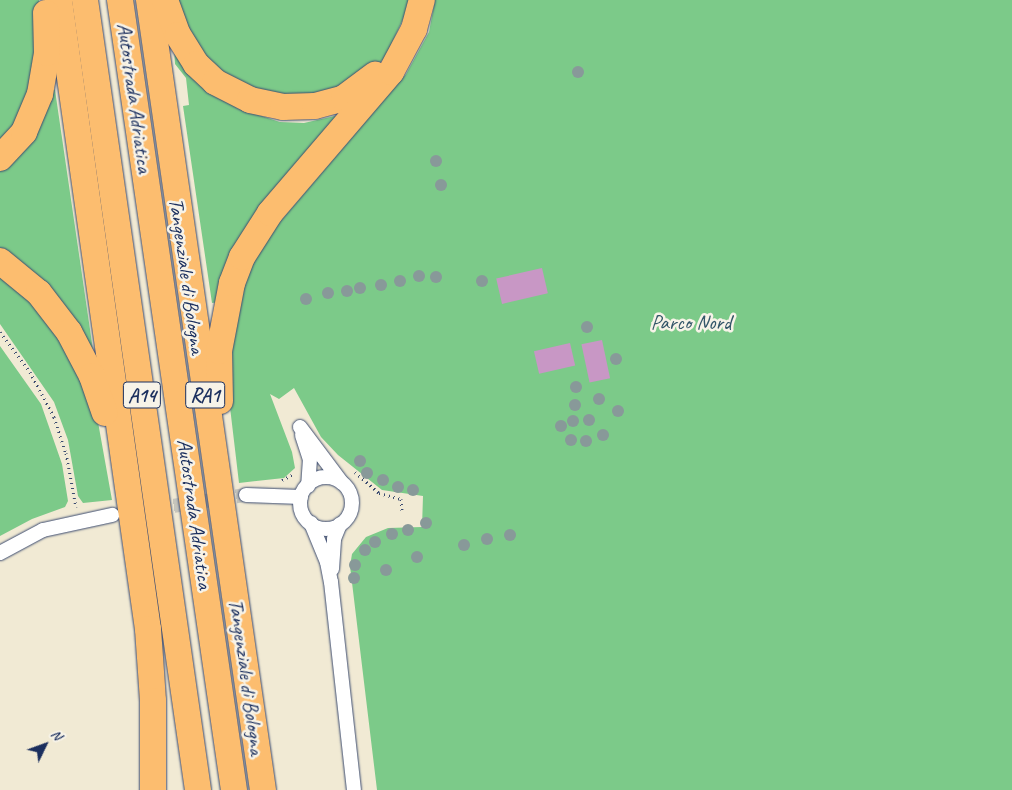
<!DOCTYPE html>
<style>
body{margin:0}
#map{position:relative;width:1012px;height:790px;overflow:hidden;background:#f1ead4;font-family:Caveat,sans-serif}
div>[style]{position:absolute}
.green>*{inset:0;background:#7cca89}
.building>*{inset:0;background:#c897c5;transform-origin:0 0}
.minor-tunnel>*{height:14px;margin-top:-7px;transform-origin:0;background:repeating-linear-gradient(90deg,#c6c5bc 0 14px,transparent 0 21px)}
.path>*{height:3px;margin-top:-1.5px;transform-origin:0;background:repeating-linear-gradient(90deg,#3b4b70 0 1px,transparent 0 5px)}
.roads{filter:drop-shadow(0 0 1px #3b4b70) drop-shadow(0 0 1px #3b4b70)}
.minor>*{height:14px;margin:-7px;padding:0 7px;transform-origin:7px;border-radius:7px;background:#fff}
.minor>.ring{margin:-7px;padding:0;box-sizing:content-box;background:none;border:14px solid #fff;border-radius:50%}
.motorway>*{height:26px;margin:-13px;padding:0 13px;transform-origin:13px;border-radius:13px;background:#fcbd6f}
.trees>*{width:12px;height:12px;margin:-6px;border-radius:50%;background:#899}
span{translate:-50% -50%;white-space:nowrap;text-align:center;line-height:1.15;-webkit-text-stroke:5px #f7f3e8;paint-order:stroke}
.shield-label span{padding:1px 4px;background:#f7f3e8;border:1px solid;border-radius:4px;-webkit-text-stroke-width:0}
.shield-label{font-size:20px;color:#1b2f5e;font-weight:700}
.street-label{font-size:21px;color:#1b2f5e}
.park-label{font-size:21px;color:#335669}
.north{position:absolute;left:20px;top:720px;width:50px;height:50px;-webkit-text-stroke:4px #f7f3e8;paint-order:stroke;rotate:48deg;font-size:14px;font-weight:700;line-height:20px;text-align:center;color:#1b2f5e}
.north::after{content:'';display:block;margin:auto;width:18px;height:22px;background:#1b2f5e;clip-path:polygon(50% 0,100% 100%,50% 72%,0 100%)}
</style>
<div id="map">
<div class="green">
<i style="clip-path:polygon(0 0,39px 0,40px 15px,34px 92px,0 148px)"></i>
<i style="clip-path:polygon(174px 0,412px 0,385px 58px,366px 74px,314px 98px,247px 91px,205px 59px)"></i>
<i style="clip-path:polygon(435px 0,1012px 0,1012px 790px,377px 790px,350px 566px,352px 554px,366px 537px,388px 528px,422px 527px,423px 496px,382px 490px,338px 455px,321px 437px,294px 388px,279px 399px,270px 394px,292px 452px,295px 468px,284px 478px,239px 483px,227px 382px,231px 325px,255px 251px,406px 74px,429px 32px)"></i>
<i style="clip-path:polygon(174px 48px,237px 108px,280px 122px,304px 123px,339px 115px,220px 302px,212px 303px,183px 106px,189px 105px,186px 78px,175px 64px)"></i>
<i style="clip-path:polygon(53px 89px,55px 90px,93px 350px,0 253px,0 169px)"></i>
<i style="clip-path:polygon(0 273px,50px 321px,96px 411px,112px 500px,83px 503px,78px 496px,68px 440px,54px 402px,0 324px)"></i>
<i style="clip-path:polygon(0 346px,41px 404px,62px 464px,68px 501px,65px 507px,32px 519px,0 536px)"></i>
</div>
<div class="building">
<i style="left:542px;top:268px;width:26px;height:47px;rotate:77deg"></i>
<i style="left:602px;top:340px;width:39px;height:21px;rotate:78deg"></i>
<i style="left:570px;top:343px;width:23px;height:37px;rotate:77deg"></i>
</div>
<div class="minor-tunnel">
<i style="left:153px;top:509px;width:94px;rotate:-8.6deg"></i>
</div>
<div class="path">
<i style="left:0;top:332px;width:50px;rotate:53.1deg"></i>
<i style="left:30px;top:372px;width:51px;rotate:61.9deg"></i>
<i style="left:54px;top:417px;width:38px;rotate:72deg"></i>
<i style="left:66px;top:453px;width:55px;rotate:79.5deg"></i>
<i style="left:355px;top:472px;width:32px;rotate:41deg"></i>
<i style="left:379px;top:493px;width:23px;rotate:15deg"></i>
<i style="left:401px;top:499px;width:12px;rotate:85deg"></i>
<i style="left:282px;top:480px;width:13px;rotate:-27deg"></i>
</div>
<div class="roads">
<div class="minor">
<i style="left:300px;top:427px;width:70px;rotate:53.1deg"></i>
<i style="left:302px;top:435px;width:25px;rotate:72deg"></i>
<i style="left:310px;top:459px;width:27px;rotate:94deg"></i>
<i class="ring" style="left:300px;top:477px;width:38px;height:38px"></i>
<i style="left:246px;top:495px;width:55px;rotate:2.1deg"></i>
<i style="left:311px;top:523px;width:42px;rotate:67.7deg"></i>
<i style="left:327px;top:562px;width:20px;rotate:79deg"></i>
<i style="left:331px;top:582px;width:209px;rotate:83.7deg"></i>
<i style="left:0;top:553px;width:49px;rotate:-28.1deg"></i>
<i style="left:43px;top:530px;width:71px;rotate:-12.3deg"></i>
<i style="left:332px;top:569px;width:30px;rotate:-86deg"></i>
<i style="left:334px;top:539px;width:16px;rotate:-68deg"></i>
</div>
<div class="motorway">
<i style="left:59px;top:0;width:635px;rotate:81.95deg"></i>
<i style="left:148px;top:629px;width:72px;rotate:86deg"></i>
<i style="left:153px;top:701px;width:89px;rotate:90deg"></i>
<i style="left:85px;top:0;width:798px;rotate:81.86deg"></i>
<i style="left:120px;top:0;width:798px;rotate:81.79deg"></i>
<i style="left:149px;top:0;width:798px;rotate:81.79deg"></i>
<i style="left:165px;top:0;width:37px;rotate:70deg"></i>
<i style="left:178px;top:35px;width:34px;rotate:58deg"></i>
<i style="left:196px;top:64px;width:26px;rotate:43deg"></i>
<i style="left:215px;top:82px;width:39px;rotate:27deg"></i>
<i style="left:250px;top:100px;width:34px;rotate:12deg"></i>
<i style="left:283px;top:107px;width:32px;rotate:-2deg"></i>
<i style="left:315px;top:106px;width:30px;rotate:-15deg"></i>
<i style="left:344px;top:98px;width:39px;rotate:-37deg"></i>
<i style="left:0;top:158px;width:35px;rotate:-47deg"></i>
<i style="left:24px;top:132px;width:41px;rotate:-67.2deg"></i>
<i style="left:40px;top:94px;width:42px;rotate:-80.3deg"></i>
<i style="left:47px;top:53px;width:40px;rotate:-91.4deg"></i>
<i style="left:0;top:261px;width:50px;rotate:39.4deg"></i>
<i style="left:39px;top:293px;width:49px;rotate:52.4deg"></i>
<i style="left:69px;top:332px;width:50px;rotate:62.4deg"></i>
<i style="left:92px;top:376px;width:39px;rotate:71deg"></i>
<i style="left:220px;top:401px;width:50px;rotate:-91.1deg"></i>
<i style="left:219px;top:351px;width:69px;rotate:-79.2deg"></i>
<i style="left:232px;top:283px;width:28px;rotate:-69deg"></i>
<i style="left:242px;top:257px;width:52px;rotate:-57.5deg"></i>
<i style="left:270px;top:213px;width:186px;rotate:-49.4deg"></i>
<i style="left:391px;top:72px;width:49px;rotate:-61.9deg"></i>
<i style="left:414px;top:29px;width:30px;rotate:-75deg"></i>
</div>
</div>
<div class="trees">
<i style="left:578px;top:72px"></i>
<i style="left:436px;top:161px"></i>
<i style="left:441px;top:185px"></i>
<i style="left:419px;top:276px"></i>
<i style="left:436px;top:277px"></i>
<i style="left:400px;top:281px"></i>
<i style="left:482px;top:281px"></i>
<i style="left:381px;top:285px"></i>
<i style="left:360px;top:288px"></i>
<i style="left:347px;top:291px"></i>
<i style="left:328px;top:293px"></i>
<i style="left:306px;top:299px"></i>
<i style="left:587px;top:327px"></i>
<i style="left:616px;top:359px"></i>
<i style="left:576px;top:387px"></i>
<i style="left:599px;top:399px"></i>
<i style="left:575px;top:405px"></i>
<i style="left:618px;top:411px"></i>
<i style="left:589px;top:420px"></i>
<i style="left:573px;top:421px"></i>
<i style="left:561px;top:426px"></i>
<i style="left:603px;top:435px"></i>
<i style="left:571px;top:440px"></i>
<i style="left:586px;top:441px"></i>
<i style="left:360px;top:461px"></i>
<i style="left:367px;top:473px"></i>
<i style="left:383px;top:480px"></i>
<i style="left:398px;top:487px"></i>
<i style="left:413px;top:490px"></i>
<i style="left:426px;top:523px"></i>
<i style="left:408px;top:530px"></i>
<i style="left:392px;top:534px"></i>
<i style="left:510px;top:535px"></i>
<i style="left:487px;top:539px"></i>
<i style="left:375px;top:542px"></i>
<i style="left:464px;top:545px"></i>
<i style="left:365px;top:550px"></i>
<i style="left:417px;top:557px"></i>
<i style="left:355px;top:565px"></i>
<i style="left:386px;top:570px"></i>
<i style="left:354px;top:578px"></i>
</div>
<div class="shield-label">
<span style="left:142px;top:395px">A14</span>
<span style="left:205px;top:395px">RA1</span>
</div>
<div class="street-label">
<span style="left:135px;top:98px;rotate:82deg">Autostrada Adriatica</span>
<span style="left:187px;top:276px;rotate:82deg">Tangenziale di Bologna</span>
<span style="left:195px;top:514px;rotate:82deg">Autostrada Adriatica</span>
<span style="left:247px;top:677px;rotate:82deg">Tangenziale di Bologna</span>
</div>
<div class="park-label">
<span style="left:691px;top:322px">Parco Nord</span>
</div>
<div class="north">N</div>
</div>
